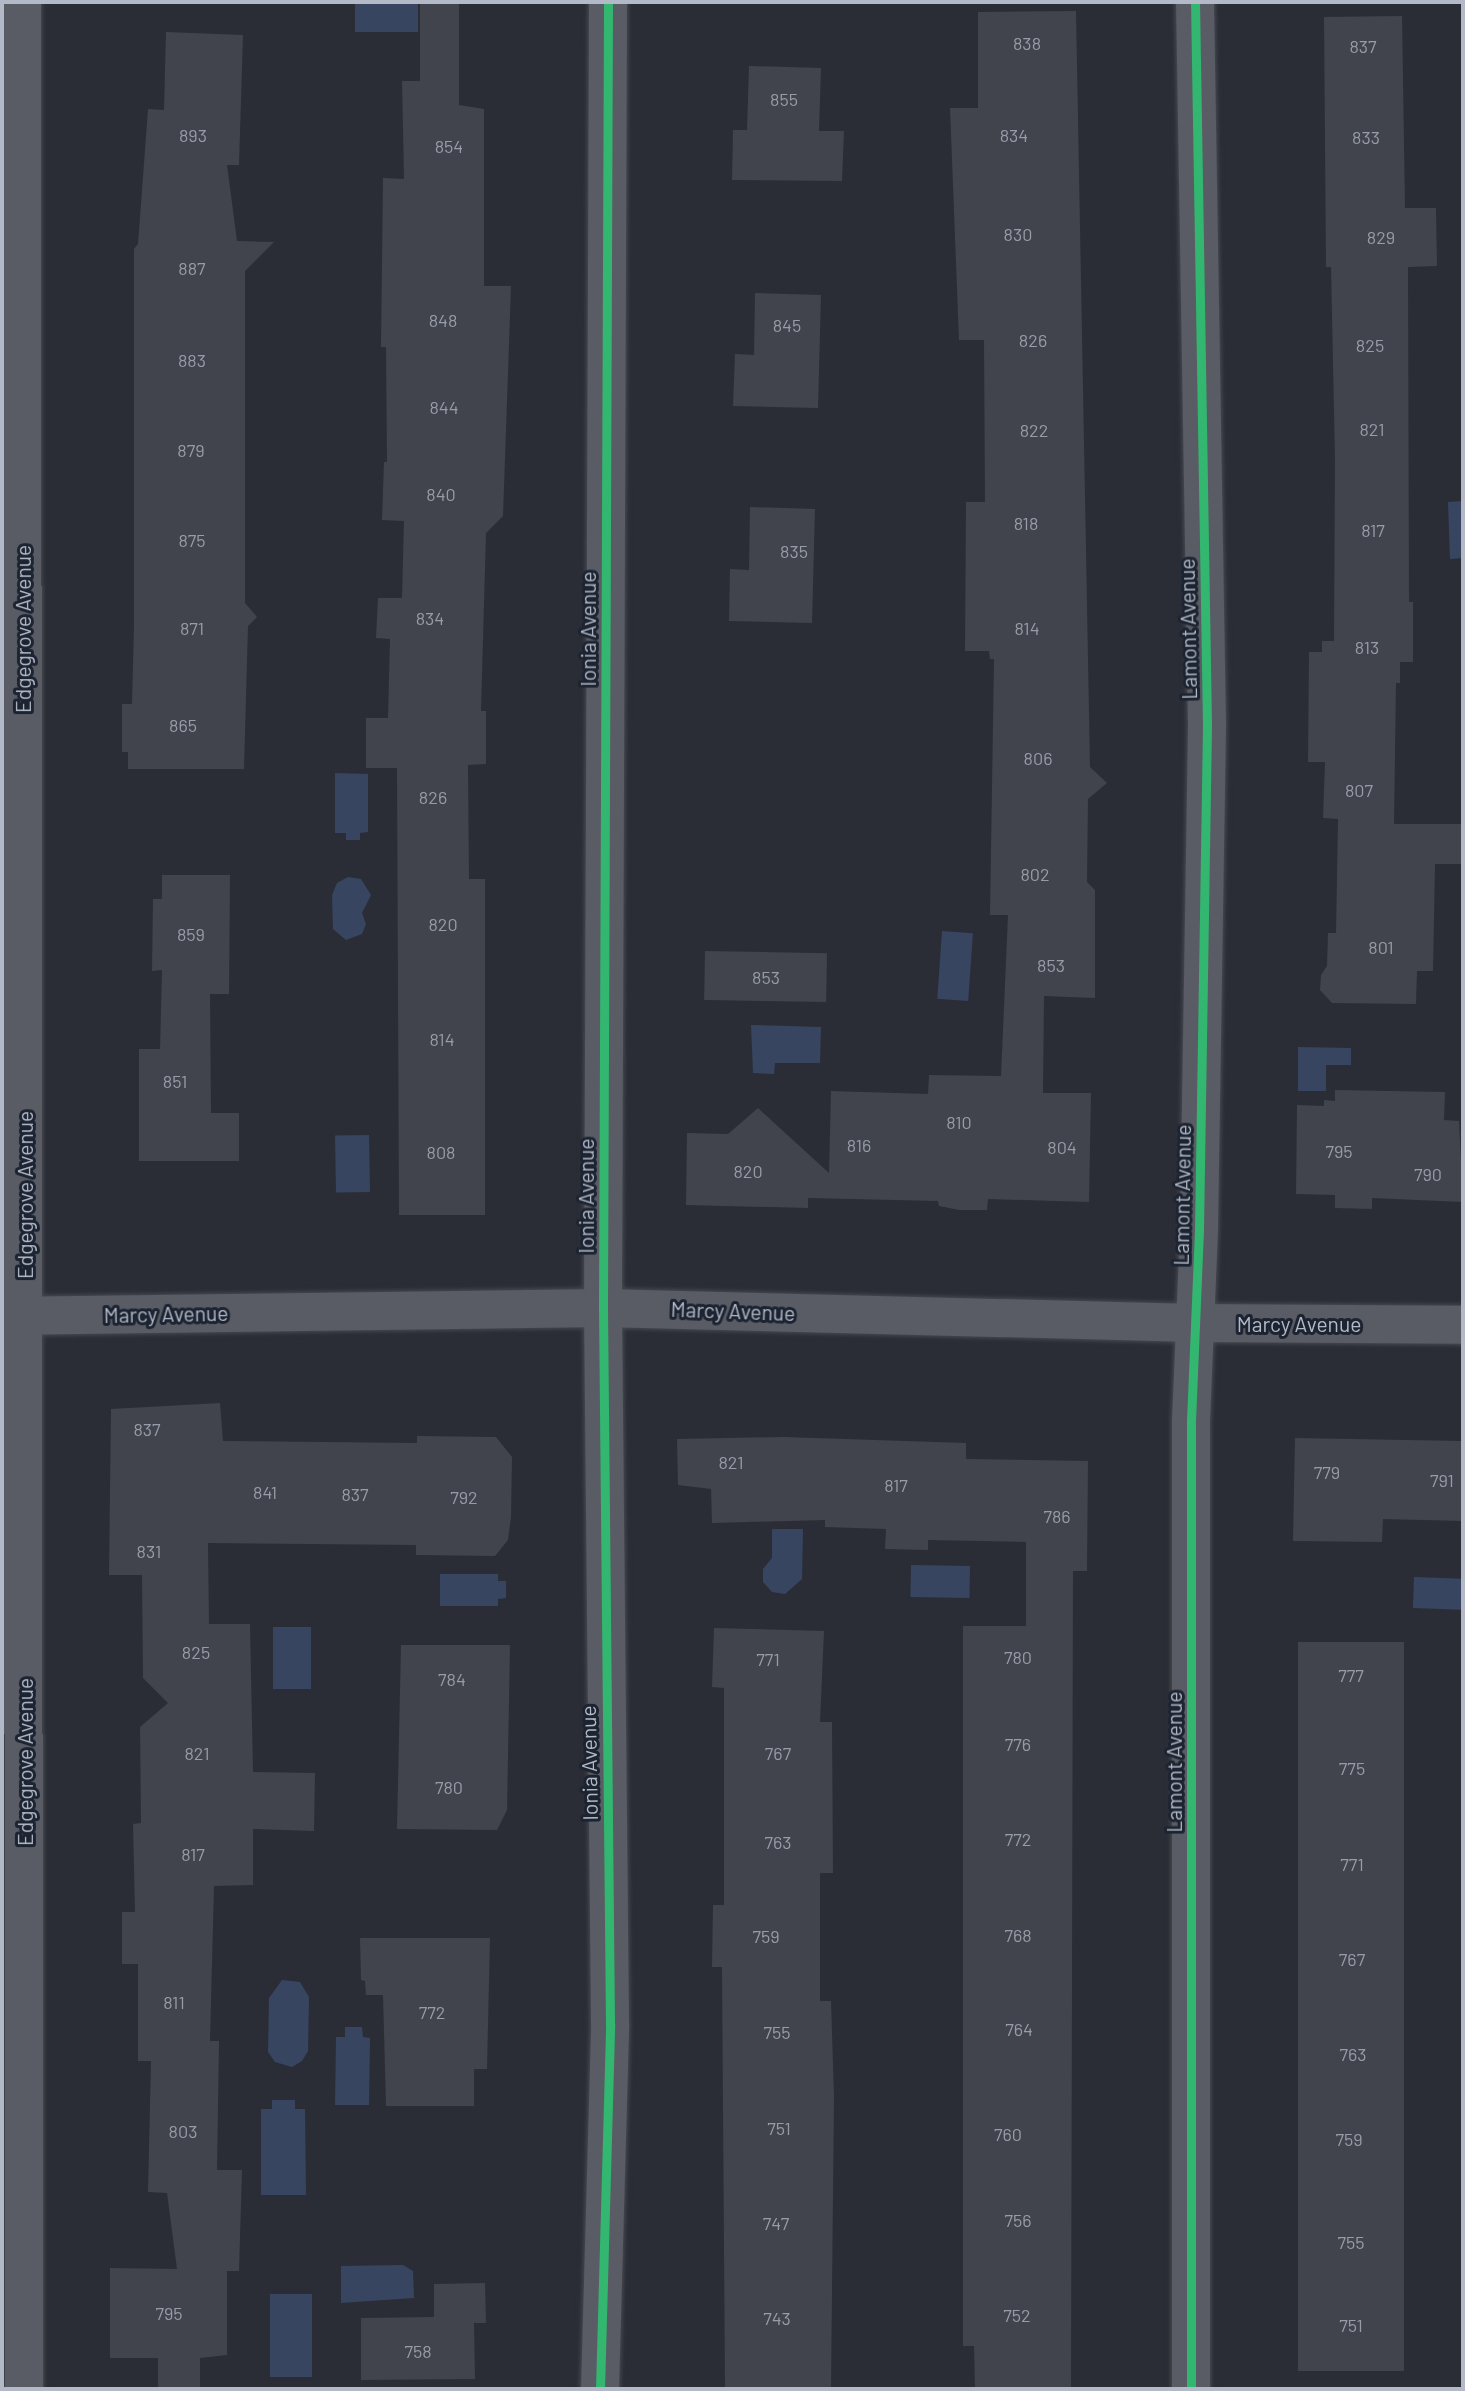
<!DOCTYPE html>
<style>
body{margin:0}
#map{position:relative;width:1465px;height:2391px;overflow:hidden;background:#2a2d36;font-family:Barlow,sans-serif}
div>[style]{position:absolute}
.water>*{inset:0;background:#384561;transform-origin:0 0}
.building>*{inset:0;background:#41444c;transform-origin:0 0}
.roads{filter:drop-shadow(0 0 2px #46484f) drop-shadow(0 0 2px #46484f)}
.minor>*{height:38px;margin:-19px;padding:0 19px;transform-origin:19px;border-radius:19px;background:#595c64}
.cycleway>*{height:9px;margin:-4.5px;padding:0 4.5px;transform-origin:4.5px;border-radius:4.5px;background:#33b770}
span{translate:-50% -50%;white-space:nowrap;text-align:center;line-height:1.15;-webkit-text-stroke:6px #1c2331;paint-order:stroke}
.number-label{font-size:18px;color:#969ca8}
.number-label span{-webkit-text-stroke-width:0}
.street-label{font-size:21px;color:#b3b9c7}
.frame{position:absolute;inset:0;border:4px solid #b3b9c7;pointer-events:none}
</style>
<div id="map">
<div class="water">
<i style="left:355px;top:2px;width:63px;height:30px"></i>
<i style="clip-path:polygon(1463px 501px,1463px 558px,1450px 559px,1448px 502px)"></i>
<i style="clip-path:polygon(335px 773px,368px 774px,368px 832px,360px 833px,360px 840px,346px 840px,346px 833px,335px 833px)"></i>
<i style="clip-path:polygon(348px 877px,361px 879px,371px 895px,362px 913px,366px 924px,362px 934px,346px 940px,333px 929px,332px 895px,337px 883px)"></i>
<i style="left:942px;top:931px;width:31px;height:68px;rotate:4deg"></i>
<i style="clip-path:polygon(751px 1025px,821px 1027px,820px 1063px,775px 1063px,774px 1074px,753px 1073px)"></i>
<i style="clip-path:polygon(1298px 1047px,1351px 1048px,1351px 1065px,1326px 1065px,1326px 1091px,1298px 1091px)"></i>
<i style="left:369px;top:1135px;width:57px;height:34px;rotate:89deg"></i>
<i style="clip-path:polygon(772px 1529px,803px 1529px,802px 1579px,785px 1594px,772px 1592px,763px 1582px,763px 1569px,772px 1558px)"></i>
<i style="left:911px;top:1565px;width:59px;height:32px;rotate:1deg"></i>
<i style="clip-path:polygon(440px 1574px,498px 1574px,498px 1581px,506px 1581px,506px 1598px,498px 1599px,498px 1606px,440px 1606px)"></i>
<i style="left:1414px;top:1577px;width:49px;height:31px;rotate:2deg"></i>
<i style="left:273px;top:1627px;width:38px;height:62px"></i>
<i style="clip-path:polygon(282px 1980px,300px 1982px,309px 1997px,308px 2051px,302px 2061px,292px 2067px,275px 2062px,268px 2052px,269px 1998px)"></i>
<i style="clip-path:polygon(345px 2027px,362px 2027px,363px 2037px,370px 2038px,369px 2105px,335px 2105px,336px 2037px,345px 2037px)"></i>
<i style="clip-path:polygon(272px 2100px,295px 2100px,295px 2109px,305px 2109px,306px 2195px,261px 2195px,261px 2109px,272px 2109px)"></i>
<i style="clip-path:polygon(403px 2265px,413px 2271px,414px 2298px,341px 2303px,341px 2266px)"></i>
<i style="left:312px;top:2294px;width:83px;height:42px;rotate:90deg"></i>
</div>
<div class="building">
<i style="clip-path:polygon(420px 2px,459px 2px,459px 105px,484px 109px,484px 286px,511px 286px,503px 516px,486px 533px,481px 711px,486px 711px,486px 764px,468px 765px,469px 879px,485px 879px,485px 1215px,399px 1215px,397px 768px,366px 768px,366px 718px,388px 718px,390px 639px,376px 638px,378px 598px,402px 598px,404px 521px,382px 520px,384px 462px,387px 462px,386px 347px,381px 347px,383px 178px,404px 179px,402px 81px,420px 81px)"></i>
<i style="clip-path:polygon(1076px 11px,1090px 767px,1107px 783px,1088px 799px,1087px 882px,1095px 890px,1095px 998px,1044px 996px,1043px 1093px,1091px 1093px,1089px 1202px,988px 1199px,987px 1210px,959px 1210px,939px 1206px,938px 1201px,808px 1198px,808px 1208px,686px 1205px,687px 1133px,728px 1134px,758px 1108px,829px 1173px,831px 1091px,928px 1094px,929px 1075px,1001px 1076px,1008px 915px,990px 915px,994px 659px,990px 659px,989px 651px,965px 651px,966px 502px,985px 502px,984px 340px,959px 340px,950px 108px,978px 108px,978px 12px)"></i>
<i style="clip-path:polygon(1402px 16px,1405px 208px,1436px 208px,1437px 266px,1408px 267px,1409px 602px,1413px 602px,1413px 662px,1400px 662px,1400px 683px,1396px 683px,1394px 824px,1463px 824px,1463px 864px,1435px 864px,1433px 971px,1417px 971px,1416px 1004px,1332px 1003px,1320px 990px,1321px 975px,1327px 966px,1328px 933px,1336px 933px,1338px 819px,1323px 818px,1325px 762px,1308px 762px,1309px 652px,1322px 652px,1322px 641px,1334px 641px,1335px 459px,1331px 267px,1326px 267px,1324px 17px)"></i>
<i style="clip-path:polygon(166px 32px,243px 35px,239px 165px,227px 165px,237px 241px,274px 242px,245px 271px,245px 603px,257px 617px,248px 626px,244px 769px,128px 769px,128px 752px,122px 752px,122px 704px,132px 704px,134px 625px,134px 249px,138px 244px,148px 109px,164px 110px)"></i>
<i style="clip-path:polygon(749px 66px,821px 68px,819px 131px,844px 131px,842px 181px,732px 180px,733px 130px,747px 130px)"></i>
<i style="clip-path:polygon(755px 293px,821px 295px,818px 408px,733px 406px,735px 354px,754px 355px)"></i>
<i style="clip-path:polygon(750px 507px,815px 509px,812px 623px,729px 621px,730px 569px,749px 570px)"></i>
<i style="clip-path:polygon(162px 875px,230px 875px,229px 994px,210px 994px,211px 1113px,239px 1113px,239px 1161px,139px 1161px,139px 1049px,160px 1049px,162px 970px,152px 971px,153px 899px,162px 899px)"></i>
<i style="left:705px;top:951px;width:122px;height:49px;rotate:1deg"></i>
<i style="clip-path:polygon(1335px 1090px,1445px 1092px,1444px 1120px,1459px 1121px,1463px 1202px,1372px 1198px,1372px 1209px,1335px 1208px,1335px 1195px,1296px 1194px,1297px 1105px,1324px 1106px,1324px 1100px,1335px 1101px)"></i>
<i style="clip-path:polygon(220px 1403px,223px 1441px,417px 1443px,417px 1436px,496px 1437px,512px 1457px,511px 1517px,508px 1540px,495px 1556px,416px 1555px,416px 1545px,208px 1543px,209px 1624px,250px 1624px,253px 1772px,315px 1773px,314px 1831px,253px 1829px,253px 1885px,214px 1886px,210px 2041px,219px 2041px,217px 2170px,242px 2170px,239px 2271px,227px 2271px,227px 2355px,200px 2358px,200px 2389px,158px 2389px,158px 2358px,110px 2358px,110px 2268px,177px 2269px,167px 2193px,148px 2192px,151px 2061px,138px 2061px,138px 1964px,122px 1964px,122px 1912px,135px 1912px,133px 1824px,141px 1823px,140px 1727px,168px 1703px,143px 1678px,142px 1575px,109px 1575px,111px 1409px)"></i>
<i style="clip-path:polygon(784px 1437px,966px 1443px,966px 1459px,1088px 1461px,1087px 1571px,1073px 1571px,1071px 2389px,975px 2389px,974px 2346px,963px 2346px,963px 1626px,1026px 1626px,1026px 1542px,928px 1540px,928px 1550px,885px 1549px,886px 1529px,825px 1527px,825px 1520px,712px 1523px,711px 1489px,678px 1485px,677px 1439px)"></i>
<i style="clip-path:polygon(1295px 1438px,1463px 1441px,1463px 1521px,1383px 1519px,1382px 1542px,1293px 1541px)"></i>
<i style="clip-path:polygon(714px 1628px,824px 1631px,820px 1722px,832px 1722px,833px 1873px,820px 1873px,820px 2001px,831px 2001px,834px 2096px,831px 2389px,725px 2389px,722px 1967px,712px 1967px,713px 1905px,724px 1905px,724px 1688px,712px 1687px)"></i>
<i style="left:1298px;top:1642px;width:106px;height:729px"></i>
<i style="clip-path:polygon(401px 1645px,510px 1645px,507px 1810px,497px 1830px,397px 1829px)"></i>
<i style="clip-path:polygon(360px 1938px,490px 1938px,487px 2069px,474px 2069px,474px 2106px,386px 2106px,383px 1995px,366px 1995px,365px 1981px,361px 1980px)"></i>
<i style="clip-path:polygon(485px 2283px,486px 2323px,474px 2323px,475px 2379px,361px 2380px,361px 2318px,434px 2317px,434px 2284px)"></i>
</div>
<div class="roads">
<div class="minor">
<i style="left:22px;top:2px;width:2387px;rotate:89.95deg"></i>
<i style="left:2px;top:1316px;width:601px;rotate:-0.76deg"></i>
<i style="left:603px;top:1308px;width:592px;rotate:1.45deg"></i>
<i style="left:1195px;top:1323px;width:268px;rotate:0.4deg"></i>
<i style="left:600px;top:2389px;width:365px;rotate:-88.4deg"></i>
<i style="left:610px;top:2024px;width:716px;rotate:-90.56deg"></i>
<i style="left:603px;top:1308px;width:1306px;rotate:-89.78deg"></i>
<i style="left:1191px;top:2389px;width:968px;rotate:-90deg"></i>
<i style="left:1191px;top:1421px;width:192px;rotate:-87.6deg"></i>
<i style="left:1199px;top:1229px;width:504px;rotate:-89.09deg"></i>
<i style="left:1207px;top:725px;width:723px;rotate:-90.95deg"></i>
</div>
</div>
<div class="cycleway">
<i style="left:600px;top:2389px;width:365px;rotate:-88.4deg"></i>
<i style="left:610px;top:2024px;width:716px;rotate:-90.56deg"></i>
<i style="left:603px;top:1308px;width:1306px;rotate:-89.78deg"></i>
<i style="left:1191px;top:2389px;width:968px;rotate:-90deg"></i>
<i style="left:1191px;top:1421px;width:192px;rotate:-87.6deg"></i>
<i style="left:1199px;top:1229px;width:504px;rotate:-89.09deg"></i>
<i style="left:1207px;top:725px;width:723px;rotate:-90.95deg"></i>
</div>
<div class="number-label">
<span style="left:1027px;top:43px">838</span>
<span style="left:1363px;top:46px">837</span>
<span style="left:784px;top:99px">855</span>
<span style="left:193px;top:135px">893</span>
<span style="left:1014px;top:135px">834</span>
<span style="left:1366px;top:137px">833</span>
<span style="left:449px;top:146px">854</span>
<span style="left:1018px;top:234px">830</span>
<span style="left:1381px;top:237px">829</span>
<span style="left:192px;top:268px">887</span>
<span style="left:443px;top:320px">848</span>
<span style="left:787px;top:325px">845</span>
<span style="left:1033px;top:340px">826</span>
<span style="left:1370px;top:345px">825</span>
<span style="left:192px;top:360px">883</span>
<span style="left:444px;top:407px">844</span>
<span style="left:1372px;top:429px">821</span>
<span style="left:1034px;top:430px">822</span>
<span style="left:191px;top:450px">879</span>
<span style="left:441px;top:494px">840</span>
<span style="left:1026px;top:523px">818</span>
<span style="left:1373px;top:530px">817</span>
<span style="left:192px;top:540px">875</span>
<span style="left:794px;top:551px">835</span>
<span style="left:430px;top:618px">834</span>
<span style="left:192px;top:628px">871</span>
<span style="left:1027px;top:628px">814</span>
<span style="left:1367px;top:647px">813</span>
<span style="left:183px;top:725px">865</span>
<span style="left:1038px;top:758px">806</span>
<span style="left:1359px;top:790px">807</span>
<span style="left:433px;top:797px">826</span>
<span style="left:1035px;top:874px">802</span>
<span style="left:443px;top:924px">820</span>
<span style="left:191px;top:934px">859</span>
<span style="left:1381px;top:947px">801</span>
<span style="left:1051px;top:965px">853</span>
<span style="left:766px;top:977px">853</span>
<span style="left:442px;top:1039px">814</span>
<span style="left:175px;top:1081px">851</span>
<span style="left:959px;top:1122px">810</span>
<span style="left:859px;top:1145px">816</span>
<span style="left:1062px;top:1147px">804</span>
<span style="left:1339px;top:1151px">795</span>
<span style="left:441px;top:1152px">808</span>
<span style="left:748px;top:1171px">820</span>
<span style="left:1428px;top:1174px">790</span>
<span style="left:147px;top:1429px">837</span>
<span style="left:731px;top:1462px">821</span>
<span style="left:1327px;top:1472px">779</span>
<span style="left:1442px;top:1480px">791</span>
<span style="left:896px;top:1485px">817</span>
<span style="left:265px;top:1492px">841</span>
<span style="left:355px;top:1494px">837</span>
<span style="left:464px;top:1497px">792</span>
<span style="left:1057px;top:1516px">786</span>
<span style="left:149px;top:1551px">831</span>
<span style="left:196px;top:1652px">825</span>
<span style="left:1018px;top:1657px">780</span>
<span style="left:768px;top:1659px">771</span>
<span style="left:1351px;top:1675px">777</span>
<span style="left:452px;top:1679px">784</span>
<span style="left:1018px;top:1744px">776</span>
<span style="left:197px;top:1753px">821</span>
<span style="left:778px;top:1753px">767</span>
<span style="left:1352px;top:1768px">775</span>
<span style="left:449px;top:1787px">780</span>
<span style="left:1018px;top:1839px">772</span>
<span style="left:778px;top:1842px">763</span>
<span style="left:193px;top:1854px">817</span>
<span style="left:1352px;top:1864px">771</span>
<span style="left:1018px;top:1935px">768</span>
<span style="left:766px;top:1936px">759</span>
<span style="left:1352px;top:1959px">767</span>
<span style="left:174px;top:2002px">811</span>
<span style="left:432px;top:2012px">772</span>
<span style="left:1019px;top:2029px">764</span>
<span style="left:777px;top:2032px">755</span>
<span style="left:1353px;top:2054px">763</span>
<span style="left:779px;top:2128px">751</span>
<span style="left:183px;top:2131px">803</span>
<span style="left:1008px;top:2134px">760</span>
<span style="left:1349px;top:2139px">759</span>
<span style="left:1018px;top:2220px">756</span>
<span style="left:776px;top:2223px">747</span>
<span style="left:1351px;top:2242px">755</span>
<span style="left:169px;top:2313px">795</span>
<span style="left:1017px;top:2315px">752</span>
<span style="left:777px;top:2318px">743</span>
<span style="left:1351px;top:2325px">751</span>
<span style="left:418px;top:2351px">758</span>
</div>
<div class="street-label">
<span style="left:23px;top:629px;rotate:-90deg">Edgegrove Avenue</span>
<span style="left:588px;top:629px;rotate:-90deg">Ionia Avenue</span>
<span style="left:1188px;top:629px;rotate:-91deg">Lamont Avenue</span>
<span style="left:25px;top:1195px;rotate:-90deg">Edgegrove Avenue</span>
<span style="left:1182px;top:1195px;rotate:-89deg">Lamont Avenue</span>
<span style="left:586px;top:1196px;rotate:-90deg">Ionia Avenue</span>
<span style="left:733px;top:1311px;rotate:2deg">Marcy Avenue</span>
<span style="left:166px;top:1314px;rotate:-1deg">Marcy Avenue</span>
<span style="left:1299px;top:1324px">Marcy Avenue</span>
<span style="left:25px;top:1762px;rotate:-90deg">Edgegrove Avenue</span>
<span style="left:1174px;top:1762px;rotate:-90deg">Lamont Avenue</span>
<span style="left:589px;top:1763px;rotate:-91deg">Ionia Avenue</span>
</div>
<div class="frame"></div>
</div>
